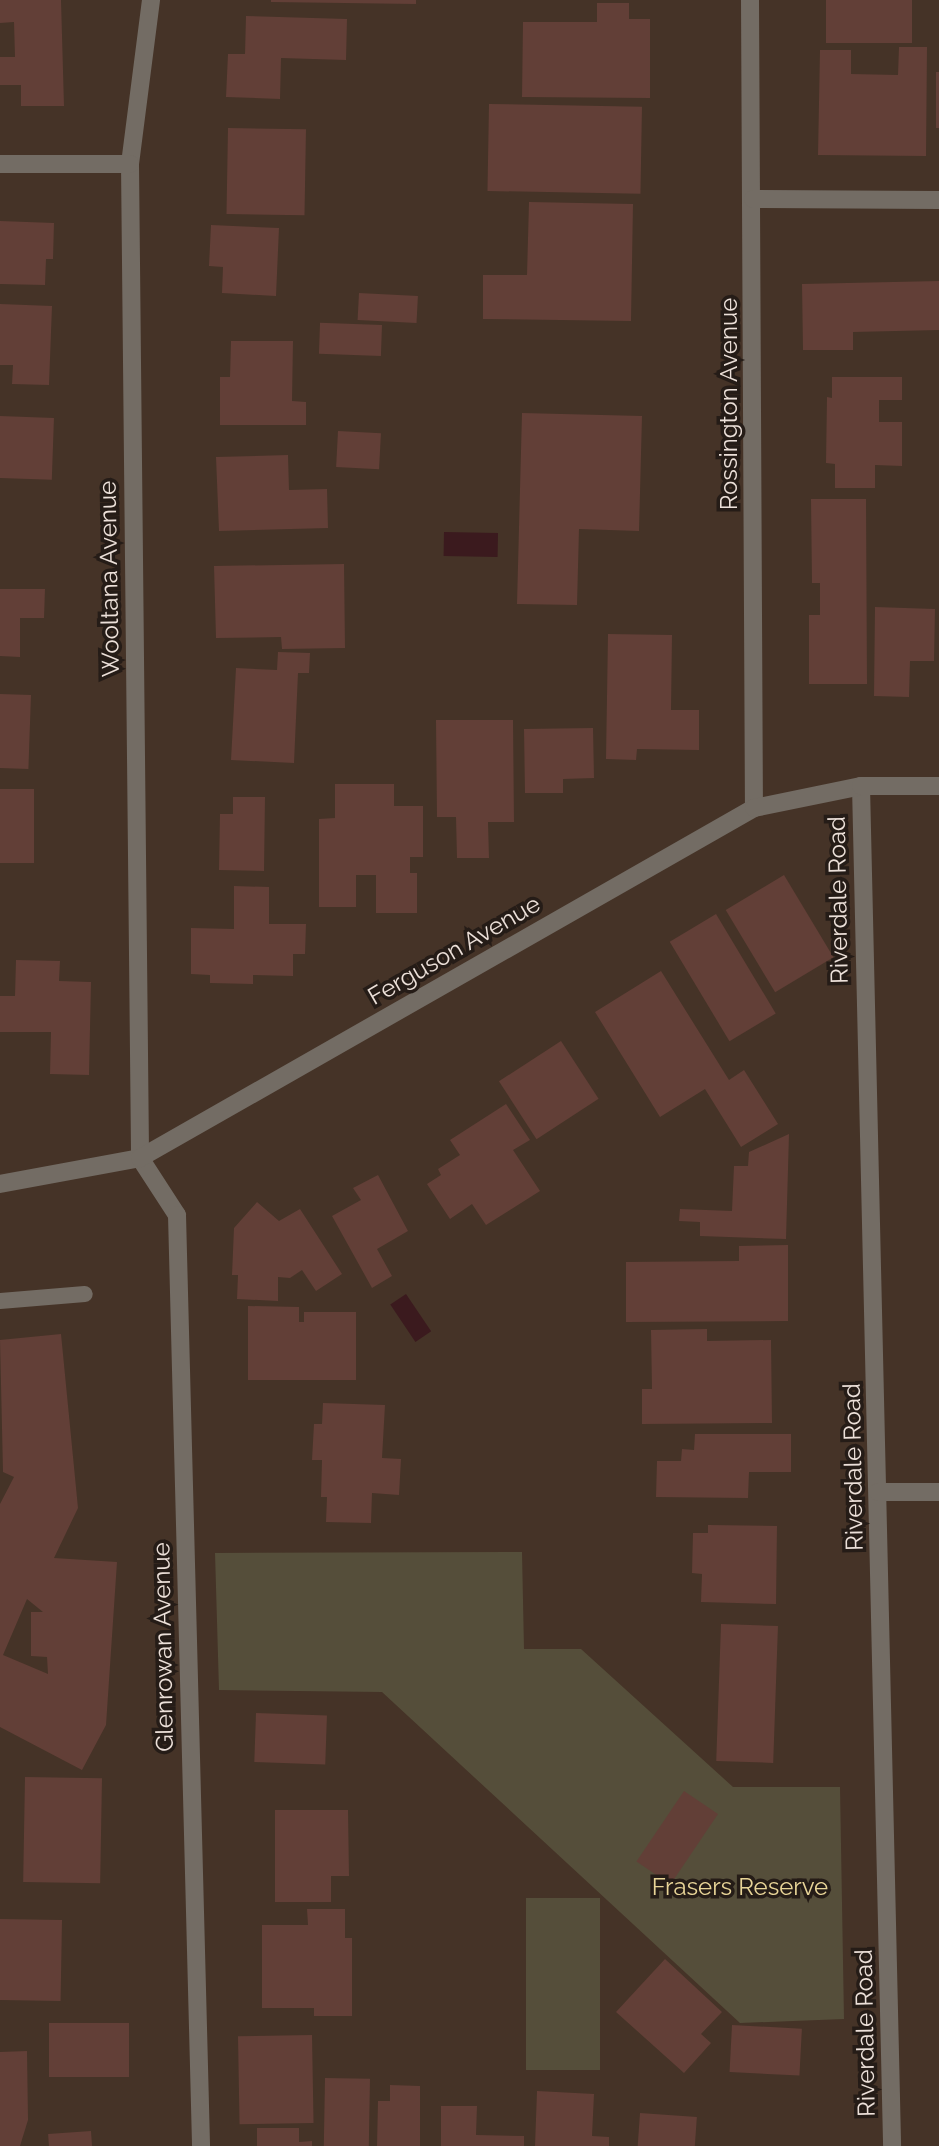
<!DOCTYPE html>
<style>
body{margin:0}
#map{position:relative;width:939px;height:2146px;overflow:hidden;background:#453327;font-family:Raleway,sans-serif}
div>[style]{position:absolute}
.green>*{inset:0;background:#554e3a;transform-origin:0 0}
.water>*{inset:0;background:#3b1a1e;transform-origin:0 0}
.building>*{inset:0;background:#623f37;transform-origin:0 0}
.lane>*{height:16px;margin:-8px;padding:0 8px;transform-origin:8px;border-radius:8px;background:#736c64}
.street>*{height:18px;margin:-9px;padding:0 9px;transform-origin:9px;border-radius:9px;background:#736c64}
span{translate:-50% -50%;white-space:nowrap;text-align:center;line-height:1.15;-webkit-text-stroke:7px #251c17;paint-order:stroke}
.street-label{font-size:24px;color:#ece0d9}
.park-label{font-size:24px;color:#e8d497}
</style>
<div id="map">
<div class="green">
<i style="clip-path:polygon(522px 1552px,524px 1649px,581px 1649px,733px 1787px,840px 1787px,844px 2019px,740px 2023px,382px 1692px,219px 1690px,215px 1553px)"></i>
<i style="left:526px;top:1898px;width:74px;height:172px"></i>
</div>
<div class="water">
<i style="left:444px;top:532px;width:54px;height:24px;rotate:1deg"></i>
<i style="left:406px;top:1294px;width:45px;height:19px;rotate:56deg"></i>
</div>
<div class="building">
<i style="clip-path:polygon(0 0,61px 0,64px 106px,21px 106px,21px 85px,0 85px,0 57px,15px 57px,14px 22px,0 23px)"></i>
<i style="clip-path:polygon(271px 0,416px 0,416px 4px,271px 2px)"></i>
<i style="left:826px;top:0;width:86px;height:43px"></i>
<i style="clip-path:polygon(597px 3px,629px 3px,629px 19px,650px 19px,650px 98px,522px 97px,523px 22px,597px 22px)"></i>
<i style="clip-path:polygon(246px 16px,347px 19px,346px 60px,281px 58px,280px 99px,226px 97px,228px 54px,245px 54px)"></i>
<i style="clip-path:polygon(899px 47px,927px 47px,926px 156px,818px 155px,820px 50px,851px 50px,851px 74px,898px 75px)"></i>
<i style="left:936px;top:72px;width:3px;height:56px"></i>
<i style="left:489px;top:104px;width:153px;height:87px;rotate:1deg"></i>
<i style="left:228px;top:128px;width:78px;height:86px;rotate:1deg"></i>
<i style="clip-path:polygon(529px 202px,633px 204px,631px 321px,483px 319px,483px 275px,527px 275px)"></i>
<i style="clip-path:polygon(0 221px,54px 223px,53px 259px,46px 259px,45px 285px,0 284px)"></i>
<i style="clip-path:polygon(211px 225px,279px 228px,276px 296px,222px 293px,223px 267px,209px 266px)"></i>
<i style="clip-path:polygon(939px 281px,939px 330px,853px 332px,853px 350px,803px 350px,802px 284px)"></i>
<i style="left:359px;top:293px;width:59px;height:27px;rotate:3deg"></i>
<i style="clip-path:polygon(0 304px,52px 306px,49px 385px,12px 384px,13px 365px,0 365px)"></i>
<i style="left:382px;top:325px;width:31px;height:62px;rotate:92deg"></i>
<i style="clip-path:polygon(231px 341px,293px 341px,292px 401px,306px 402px,306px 425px,220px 425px,220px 377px,230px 377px)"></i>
<i style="clip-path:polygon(832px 377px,902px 377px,902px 400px,879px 400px,879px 422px,902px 422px,902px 466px,875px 465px,875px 488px,835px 488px,835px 464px,826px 463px,827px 397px,832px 398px)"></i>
<i style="clip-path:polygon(522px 413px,642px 416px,639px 531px,579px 529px,577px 605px,517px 604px)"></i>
<i style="left:0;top:416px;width:54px;height:62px;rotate:2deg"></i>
<i style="left:338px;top:431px;width:43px;height:36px;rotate:3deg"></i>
<i style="clip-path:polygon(288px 455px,289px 490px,327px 489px,328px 528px,219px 531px,216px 457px)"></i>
<i style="clip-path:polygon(811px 499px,866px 499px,867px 684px,809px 684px,809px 615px,820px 615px,820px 583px,812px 583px)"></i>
<i style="clip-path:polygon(344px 564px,345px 648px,282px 649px,281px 637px,216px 638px,214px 566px)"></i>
<i style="clip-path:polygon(0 589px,45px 589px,44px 618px,20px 618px,20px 657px,0 656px)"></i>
<i style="clip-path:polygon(875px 607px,935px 609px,934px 661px,910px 661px,909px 697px,874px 696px)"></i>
<i style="clip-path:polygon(608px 634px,672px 635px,671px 710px,699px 710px,699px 750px,637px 749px,636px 760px,606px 759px)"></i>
<i style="clip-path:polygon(278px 652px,310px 653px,309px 673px,298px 673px,294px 763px,231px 760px,236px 668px,277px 670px)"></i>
<i style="left:0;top:694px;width:31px;height:74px;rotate:2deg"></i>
<i style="clip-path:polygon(436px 720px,513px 720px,514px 822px,488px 822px,489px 858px,457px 858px,456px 817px,437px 817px)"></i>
<i style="clip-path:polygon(593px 728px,594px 778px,563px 779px,563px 793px,525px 793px,524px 729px)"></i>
<i style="clip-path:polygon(335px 784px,394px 784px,394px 806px,423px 806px,423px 857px,410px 857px,410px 873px,417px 873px,417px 913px,376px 913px,376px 875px,356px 875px,356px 907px,319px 907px,319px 819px,335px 818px)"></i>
<i style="left:0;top:789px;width:34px;height:74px"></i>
<i style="clip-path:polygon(233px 797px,265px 797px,264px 871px,219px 870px,220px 814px,233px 814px)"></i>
<i style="left:784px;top:875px;width:96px;height:68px;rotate:59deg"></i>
<i style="clip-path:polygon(234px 886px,269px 887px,269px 924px,306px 924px,305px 954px,293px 954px,293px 976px,253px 975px,253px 984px,210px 983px,210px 975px,191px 974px,191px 928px,234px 929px)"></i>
<i style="left:716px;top:914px;width:116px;height:54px;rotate:59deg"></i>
<i style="clip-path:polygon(16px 960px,60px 961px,59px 981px,91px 982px,89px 1075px,50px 1074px,51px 1032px,0 1032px,0 996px,15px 996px)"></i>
<i style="clip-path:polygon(661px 971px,729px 1080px,744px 1070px,778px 1124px,741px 1147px,705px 1089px,660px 1117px,595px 1012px)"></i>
<i style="left:561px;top:1041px;width:69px;height:74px;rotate:57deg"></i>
<i style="clip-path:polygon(506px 1104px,530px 1140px,513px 1150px,540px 1191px,486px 1225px,472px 1204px,450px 1219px,427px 1184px,441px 1175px,438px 1169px,460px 1155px,450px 1140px)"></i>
<i style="clip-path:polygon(789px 1134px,786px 1239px,700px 1236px,700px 1222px,679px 1221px,680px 1209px,732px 1211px,734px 1166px,748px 1166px,749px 1152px)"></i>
<i style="clip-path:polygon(378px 1175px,408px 1231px,377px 1249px,392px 1276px,372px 1288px,332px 1216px,361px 1200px,353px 1188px)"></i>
<i style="clip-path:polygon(257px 1202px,279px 1221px,300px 1209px,342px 1274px,316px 1291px,302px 1270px,290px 1278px,278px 1277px,278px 1301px,237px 1299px,238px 1275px,232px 1275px,234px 1228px)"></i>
<i style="clip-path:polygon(788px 1245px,788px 1321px,626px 1322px,626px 1262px,739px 1261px,739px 1246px)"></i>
<i style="clip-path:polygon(248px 1306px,299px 1307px,299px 1322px,304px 1322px,304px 1312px,356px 1312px,356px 1380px,248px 1380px)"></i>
<i style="clip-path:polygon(707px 1329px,707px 1341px,771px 1340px,772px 1423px,642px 1424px,642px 1389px,652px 1389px,651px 1330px)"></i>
<i style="clip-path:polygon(evenodd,61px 1334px,78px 1508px,54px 1558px,117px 1562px,106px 1725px,82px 1770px,0 1727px,0 1504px,14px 1477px,3px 1472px,0 1340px,61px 1334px,27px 1599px,43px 1612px,31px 1612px,31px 1656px,47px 1657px,48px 1674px,3px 1655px,27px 1599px)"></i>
<i style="clip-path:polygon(323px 1403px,385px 1405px,382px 1458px,401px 1459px,399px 1495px,372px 1493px,371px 1523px,326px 1522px,327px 1497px,321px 1497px,322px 1460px,312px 1460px,314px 1424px,322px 1424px)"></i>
<i style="clip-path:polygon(695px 1434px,791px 1434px,791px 1472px,749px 1472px,748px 1498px,656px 1497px,657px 1461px,681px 1461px,682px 1449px,694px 1450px)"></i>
<i style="clip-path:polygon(708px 1525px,777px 1526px,776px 1604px,701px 1602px,702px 1574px,692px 1573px,693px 1533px,708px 1533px)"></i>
<i style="left:721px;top:1624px;width:57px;height:137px;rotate:2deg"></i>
<i style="left:256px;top:1713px;width:71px;height:49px;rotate:2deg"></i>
<i style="left:25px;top:1777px;width:77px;height:105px;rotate:1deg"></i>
<i style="left:684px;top:1791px;width:41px;height:85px;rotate:34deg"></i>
<i style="clip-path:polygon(275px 1810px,348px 1810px,349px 1876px,331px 1876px,331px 1902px,275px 1902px)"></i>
<i style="clip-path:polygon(307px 1909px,345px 1909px,345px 1938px,352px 1938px,352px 2016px,314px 2016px,314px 2008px,262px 2008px,262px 1925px,308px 1925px)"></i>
<i style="left:0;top:1919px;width:62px;height:81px;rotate:1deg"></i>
<i style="clip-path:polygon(665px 1959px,722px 2012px,701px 2034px,711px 2043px,684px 2073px,616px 2012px)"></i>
<i style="left:49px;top:2023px;width:80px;height:54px"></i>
<i style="left:732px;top:2025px;width:70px;height:47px;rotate:3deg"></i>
<i style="left:312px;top:2035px;width:88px;height:74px;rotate:89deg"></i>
<i style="clip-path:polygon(27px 2051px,28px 2120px,20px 2146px,0 2146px,0 2052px)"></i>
<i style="left:325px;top:2078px;width:45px;height:68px;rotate:1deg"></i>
<i style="clip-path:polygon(390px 2085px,420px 2086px,420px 2146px,377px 2146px,378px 2101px,390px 2101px)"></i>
<i style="clip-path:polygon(537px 2091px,594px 2094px,592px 2136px,609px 2137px,609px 2146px,535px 2146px)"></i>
<i style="clip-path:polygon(441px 2106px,477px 2106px,476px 2135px,524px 2136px,524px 2146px,441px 2146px)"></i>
<i style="left:640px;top:2113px;width:57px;height:33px;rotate:4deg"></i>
<i style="clip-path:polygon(257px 2128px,299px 2128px,299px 2142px,312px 2141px,312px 2146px,257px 2146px)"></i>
<i style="left:91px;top:2131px;width:15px;height:43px;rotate:86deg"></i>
</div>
<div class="lane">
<i style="left:0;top:1301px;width:85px;rotate:-4.7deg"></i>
</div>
<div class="street">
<i style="left:151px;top:0;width:165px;rotate:97.3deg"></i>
<i style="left:130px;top:164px;width:994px;rotate:89.42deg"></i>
<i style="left:140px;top:1158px;width:68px;rotate:57deg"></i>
<i style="left:177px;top:1215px;width:931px;rotate:88.52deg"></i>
<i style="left:750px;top:0;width:808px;rotate:89.72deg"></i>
<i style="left:0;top:164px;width:130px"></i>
<i style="left:753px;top:199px;width:186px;rotate:0.3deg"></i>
<i style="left:861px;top:786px;width:1360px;rotate:88.69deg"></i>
<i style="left:0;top:1184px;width:142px;rotate:-10.5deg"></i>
<i style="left:140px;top:1158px;width:707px;rotate:-29.68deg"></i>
<i style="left:754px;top:808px;width:109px;rotate:-11.6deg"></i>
<i style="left:861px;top:786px;width:78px"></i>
<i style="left:878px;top:1492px;width:61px"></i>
</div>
<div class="street-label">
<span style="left:729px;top:404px;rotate:-90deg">Rossington Avenue</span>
<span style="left:109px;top:579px;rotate:-91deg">Wooltana Avenue</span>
<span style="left:838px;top:900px;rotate:-91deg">Riverdale Road</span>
<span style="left:454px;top:950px;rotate:-30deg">Ferguson Avenue</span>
<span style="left:853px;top:1467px;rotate:-91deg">Riverdale Road</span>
<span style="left:163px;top:1647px;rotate:-91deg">Glenrowan Avenue</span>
<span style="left:865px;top:2033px;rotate:-91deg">Riverdale Road</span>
</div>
<div class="park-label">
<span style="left:740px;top:1887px">Frasers Reserve</span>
</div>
</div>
